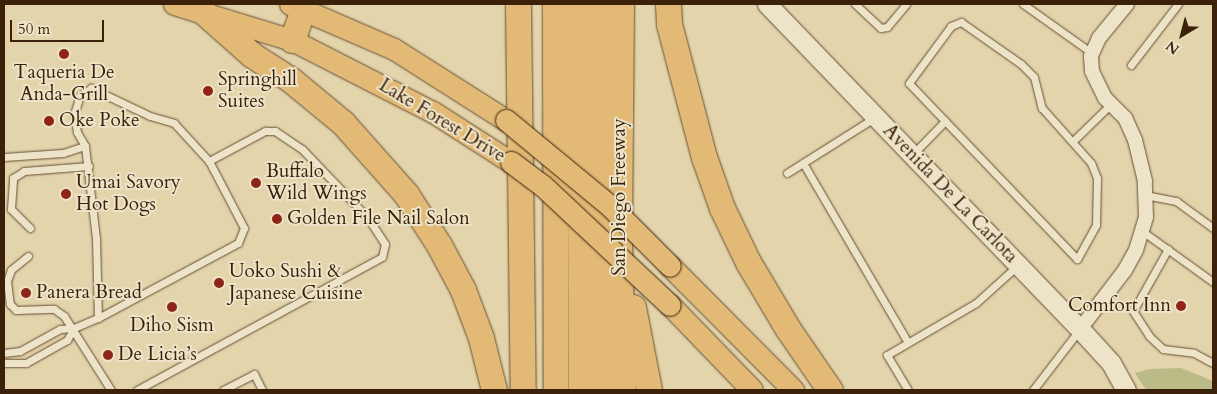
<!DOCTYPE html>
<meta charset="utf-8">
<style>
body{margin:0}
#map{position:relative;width:1217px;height:394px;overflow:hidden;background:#e4d4ac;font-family:Cardo,serif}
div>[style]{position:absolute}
.green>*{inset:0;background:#babb86}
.roads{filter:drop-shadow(0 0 1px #664e32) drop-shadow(0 0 1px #664e32)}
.service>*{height:7px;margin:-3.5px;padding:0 3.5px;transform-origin:3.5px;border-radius:3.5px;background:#ede3c9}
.minor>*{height:14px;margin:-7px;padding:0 7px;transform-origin:7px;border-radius:7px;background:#ede3c9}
.secondary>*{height:19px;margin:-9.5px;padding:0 9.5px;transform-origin:9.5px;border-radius:9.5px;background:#ede3c9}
.primary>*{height:21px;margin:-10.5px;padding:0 10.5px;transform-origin:10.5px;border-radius:10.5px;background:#e2ba76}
.motorway>*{height:25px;margin:-12.5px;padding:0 12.5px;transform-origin:12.5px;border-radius:12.5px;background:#e2ba76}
.bridges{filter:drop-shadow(0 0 1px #3c210a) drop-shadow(0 0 1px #3c210a)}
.primary-bridge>*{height:21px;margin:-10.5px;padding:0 10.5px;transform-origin:10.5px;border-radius:10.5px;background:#e2ba76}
.dots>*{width:14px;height:14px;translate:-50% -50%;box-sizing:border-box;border:2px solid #ede3c9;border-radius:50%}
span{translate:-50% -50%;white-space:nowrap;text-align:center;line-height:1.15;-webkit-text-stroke:4px #ede3c9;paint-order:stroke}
.poi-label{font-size:19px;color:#3c210a}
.left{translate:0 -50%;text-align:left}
.right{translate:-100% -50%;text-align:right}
.street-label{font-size:19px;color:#3c210a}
.frame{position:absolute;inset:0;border:5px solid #3c210a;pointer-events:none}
.north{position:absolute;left:1157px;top:10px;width:50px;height:50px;-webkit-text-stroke:4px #ede3c9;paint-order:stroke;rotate:217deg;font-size:14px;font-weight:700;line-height:20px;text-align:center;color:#3c210a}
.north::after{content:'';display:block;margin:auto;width:18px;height:22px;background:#3c210a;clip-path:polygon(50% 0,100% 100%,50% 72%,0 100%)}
.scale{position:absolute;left:10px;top:20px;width:94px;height:22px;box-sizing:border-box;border:2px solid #3c210a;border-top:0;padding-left:6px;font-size:15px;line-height:18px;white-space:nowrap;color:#3c210a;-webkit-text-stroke:4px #ede3c9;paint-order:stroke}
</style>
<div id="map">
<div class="green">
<i style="clip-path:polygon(1181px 368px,1213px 381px,1213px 390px,1146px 390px,1135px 373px,1150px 369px)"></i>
</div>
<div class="roads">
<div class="service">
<i style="left:855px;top:4px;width:35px;rotate:43deg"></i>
<i style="left:881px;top:28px;width:6px;rotate:-9deg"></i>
<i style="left:887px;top:27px;width:30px;rotate:-50deg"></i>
<i style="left:1023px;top:4px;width:85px;rotate:35.4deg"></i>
<i style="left:961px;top:22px;width:73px;rotate:35deg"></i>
<i style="left:1021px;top:64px;width:18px;rotate:45deg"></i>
<i style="left:1034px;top:77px;width:32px;rotate:76deg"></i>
<i style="left:1042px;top:108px;width:74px;rotate:48.3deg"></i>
<i style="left:1091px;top:163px;width:16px;rotate:68deg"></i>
<i style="left:1097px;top:178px;width:47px;rotate:91.2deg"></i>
<i style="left:1096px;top:225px;width:39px;rotate:119deg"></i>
<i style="left:1077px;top:259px;width:243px;rotate:-133.7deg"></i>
<i style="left:909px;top:83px;width:71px;rotate:-53.6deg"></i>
<i style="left:951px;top:26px;width:11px;rotate:-22deg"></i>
<i style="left:1131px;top:65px;width:77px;rotate:-52.4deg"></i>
<i style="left:1073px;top:141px;width:53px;rotate:-44.2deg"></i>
<i style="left:85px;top:146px;width:16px;rotate:-120deg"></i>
<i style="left:77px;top:132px;width:18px;rotate:-99deg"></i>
<i style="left:74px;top:114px;width:19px;rotate:-72deg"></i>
<i style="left:80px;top:96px;width:14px;rotate:-36deg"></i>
<i style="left:91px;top:88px;width:65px;rotate:25.4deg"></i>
<i style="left:150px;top:116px;width:25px;rotate:16deg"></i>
<i style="left:174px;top:123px;width:52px;rotate:47.4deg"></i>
<i style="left:913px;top:154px;width:46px;rotate:-45.9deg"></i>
<i style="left:4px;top:157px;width:59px;rotate:-3.9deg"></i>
<i style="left:63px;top:153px;width:23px;rotate:-18deg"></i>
<i style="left:85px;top:146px;width:93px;rotate:83.2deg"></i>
<i style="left:96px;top:238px;width:80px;rotate:88.6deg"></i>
<i style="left:803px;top:163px;width:208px;rotate:59.7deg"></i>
<i style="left:787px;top:173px;width:103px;rotate:-32.3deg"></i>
<i style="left:1145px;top:195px;width:32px;rotate:11deg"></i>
<i style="left:1176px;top:201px;width:46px;rotate:36.1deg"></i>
<i style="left:30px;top:228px;width:27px;rotate:-135deg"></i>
<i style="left:11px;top:209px;width:31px;rotate:-86deg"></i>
<i style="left:13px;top:178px;width:13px;rotate:-32deg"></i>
<i style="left:24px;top:171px;width:65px;rotate:-4.4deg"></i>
<i style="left:1142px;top:231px;width:87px;rotate:35.7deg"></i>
<i style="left:1168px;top:249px;width:71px;rotate:119.4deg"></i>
<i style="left:1133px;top:311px;width:30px;rotate:57deg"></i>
<i style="left:1149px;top:336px;width:19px;rotate:43deg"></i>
<i style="left:1163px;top:349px;width:31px;rotate:7deg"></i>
<i style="left:1194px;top:353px;width:21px;rotate:28deg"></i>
<i style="left:28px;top:256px;width:22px;rotate:141deg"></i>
<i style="left:11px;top:270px;width:12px;rotate:110deg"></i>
<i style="left:7px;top:281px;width:23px;rotate:83deg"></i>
<i style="left:10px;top:304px;width:8px;rotate:45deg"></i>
<i style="left:16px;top:310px;width:38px;rotate:-2deg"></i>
<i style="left:54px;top:309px;width:12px;rotate:35deg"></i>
<i style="left:64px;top:316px;width:88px;rotate:57.6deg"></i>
<i style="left:4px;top:353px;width:16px;rotate:-7deg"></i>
<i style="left:20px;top:351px;width:46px;rotate:-28.8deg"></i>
<i style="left:60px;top:329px;width:14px;rotate:-4deg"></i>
<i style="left:74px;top:328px;width:26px;rotate:-23deg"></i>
<i style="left:98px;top:318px;width:159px;rotate:-28.2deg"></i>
<i style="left:238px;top:243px;width:16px;rotate:-68deg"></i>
<i style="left:244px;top:228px;width:76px;rotate:-117.6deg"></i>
<i style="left:209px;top:161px;width:64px;rotate:-28.2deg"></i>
<i style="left:265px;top:131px;width:10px"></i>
<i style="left:275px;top:131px;width:32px;rotate:34deg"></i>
<i style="left:302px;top:149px;width:95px;rotate:46.3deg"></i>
<i style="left:368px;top:218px;width:31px;rotate:57deg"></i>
<i style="left:385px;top:244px;width:13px;rotate:103deg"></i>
<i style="left:382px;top:257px;width:279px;rotate:151.5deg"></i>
<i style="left:4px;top:363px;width:22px"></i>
<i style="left:26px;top:363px;width:47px;rotate:-29.3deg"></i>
<i style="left:67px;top:340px;width:14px;rotate:-60deg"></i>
<i style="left:223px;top:390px;width:35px;rotate:-27deg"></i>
<i style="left:254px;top:374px;width:18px;rotate:63deg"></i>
<i style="left:908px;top:390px;width:41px;rotate:-121deg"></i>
<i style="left:887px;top:355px;width:103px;rotate:-30.3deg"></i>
<i style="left:976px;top:303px;width:55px;rotate:-42.1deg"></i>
<i style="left:1033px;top:390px;width:77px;rotate:-52.4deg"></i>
</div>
<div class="minor">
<i style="left:1080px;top:329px;width:74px;rotate:-52.7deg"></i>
<i style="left:1125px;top:270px;width:23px;rotate:-61deg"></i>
<i style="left:1136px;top:250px;width:34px;rotate:-73deg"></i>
<i style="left:1146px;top:217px;width:36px;rotate:-92deg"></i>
<i style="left:1145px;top:181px;width:42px;rotate:-103.7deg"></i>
<i style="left:1135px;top:140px;width:24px;rotate:-114deg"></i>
<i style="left:1125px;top:118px;width:28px;rotate:-135deg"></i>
<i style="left:1105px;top:98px;width:30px;rotate:-116deg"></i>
<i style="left:1092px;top:71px;width:15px;rotate:-94deg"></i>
<i style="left:1091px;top:56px;width:20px;rotate:-66deg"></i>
<i style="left:1099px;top:38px;width:44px;rotate:-50.5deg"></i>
</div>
<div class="secondary">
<i style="left:767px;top:4px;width:451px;rotate:46.1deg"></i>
<i style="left:1080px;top:329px;width:46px;rotate:47.6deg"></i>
<i style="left:1111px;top:363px;width:31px;rotate:61deg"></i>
</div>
<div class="primary">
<i style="left:174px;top:4px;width:123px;rotate:17deg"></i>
<i style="left:292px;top:40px;width:158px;rotate:27.1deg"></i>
<i style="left:433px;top:112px;width:93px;rotate:32.7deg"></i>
<i style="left:290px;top:4px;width:113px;rotate:23.4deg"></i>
<i style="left:394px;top:49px;width:133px;rotate:32.4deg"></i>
<i style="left:670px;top:266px;width:175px;rotate:45.2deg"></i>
<i style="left:670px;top:305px;width:118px;rotate:46deg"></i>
</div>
<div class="motorway">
<i style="left:518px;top:4px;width:386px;rotate:89.3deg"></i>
<i style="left:555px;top:4px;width:386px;rotate:89.9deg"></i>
<i style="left:579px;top:4px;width:386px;rotate:89.7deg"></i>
<i style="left:599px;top:4px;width:386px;rotate:89.3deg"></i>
<i style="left:621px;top:4px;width:234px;rotate:90.5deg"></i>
<i style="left:619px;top:238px;width:152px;rotate:88.5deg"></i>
<i style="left:668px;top:4px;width:20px;rotate:87deg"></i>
<i style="left:669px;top:24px;width:138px;rotate:75.3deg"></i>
<i style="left:704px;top:157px;width:54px;rotate:70.6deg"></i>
<i style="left:722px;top:208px;width:60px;rotate:64.3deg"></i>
<i style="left:748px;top:262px;width:78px;rotate:59.2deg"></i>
<i style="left:788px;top:329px;width:74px;rotate:55.5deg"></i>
<i style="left:200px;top:9px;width:69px;rotate:41.5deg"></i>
<i style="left:252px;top:55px;width:46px;rotate:32.7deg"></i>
<i style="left:291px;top:80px;width:67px;rotate:39.6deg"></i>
<i style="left:343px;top:123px;width:95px;rotate:48.4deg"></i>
<i style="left:406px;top:194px;width:61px;rotate:57.1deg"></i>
<i style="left:439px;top:245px;width:51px;rotate:61.9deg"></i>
<i style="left:463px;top:290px;width:51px;rotate:69.4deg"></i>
<i style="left:481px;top:338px;width:54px;rotate:76deg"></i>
<i style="left:292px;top:40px;width:38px;rotate:-70deg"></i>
<i style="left:633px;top:307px;width:85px;rotate:79.1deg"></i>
</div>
</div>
<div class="bridges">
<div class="primary-bridge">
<i style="left:506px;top:120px;width:136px;rotate:39.6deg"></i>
<i style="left:611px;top:207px;width:83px;rotate:45deg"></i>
<i style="left:511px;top:162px;width:39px;rotate:37deg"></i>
<i style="left:542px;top:185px;width:175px;rotate:43.2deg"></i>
</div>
</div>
<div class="dots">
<i style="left:64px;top:54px;background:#8f2418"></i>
<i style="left:208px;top:91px;background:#8f2418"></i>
<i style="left:49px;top:121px;background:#8f2418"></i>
<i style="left:256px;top:183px;background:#8f2418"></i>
<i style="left:66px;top:194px;background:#8f2418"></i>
<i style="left:277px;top:219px;background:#8f2418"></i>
<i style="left:219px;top:283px;background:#8f2418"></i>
<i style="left:26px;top:293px;background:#8f2418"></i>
<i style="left:1181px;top:306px;background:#8f2418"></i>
<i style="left:172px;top:307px;background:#8f2418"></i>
<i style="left:108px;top:355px;background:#8f2418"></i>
</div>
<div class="poi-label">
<span style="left:64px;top:84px">Taqueria De<br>Anda-Grill</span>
<span class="left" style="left:218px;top:91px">Springhill<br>Suites</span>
<span class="left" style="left:59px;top:121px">Oke Poke</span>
<span class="left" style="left:266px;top:183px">Buffalo<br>Wild Wings</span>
<span class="left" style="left:76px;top:194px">Umai Savory<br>Hot Dogs</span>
<span class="left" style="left:287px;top:219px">Golden File Nail Salon</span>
<span class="left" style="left:229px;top:283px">Uoko Sushi &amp;<br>Japanese Cuisine</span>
<span class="left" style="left:36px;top:293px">Panera Bread</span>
<span class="right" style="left:1171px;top:306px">Comfort Inn</span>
<span style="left:172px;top:326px">Diho Sism</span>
<span class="left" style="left:118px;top:355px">De Licia’s</span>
</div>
<div class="street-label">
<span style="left:442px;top:121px;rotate:31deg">Lake Forest Drive</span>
<span style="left:950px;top:194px;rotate:46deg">Avenida De La Carlota</span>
<span style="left:620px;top:197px;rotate:-90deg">San Diego Freeway</span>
</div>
<div class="frame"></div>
<div class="north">N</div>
<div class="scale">50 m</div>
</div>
